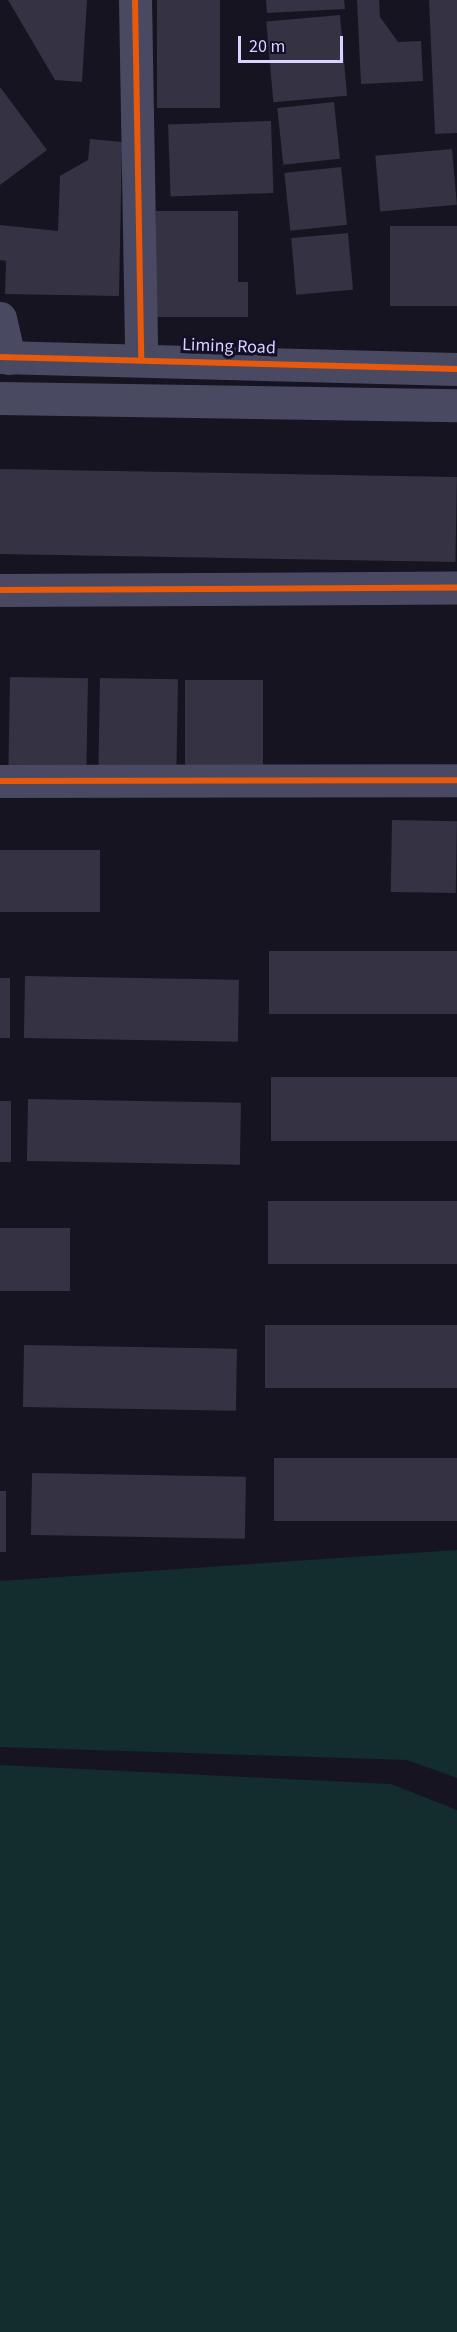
<!DOCTYPE html>
<style>
body{margin:0}
#map{position:relative;width:457px;height:2332px;overflow:hidden;background:#161421;font-family:"Source Sans 3",sans-serif}
div>[style]{position:absolute}
.green>*{inset:0;background:#132c2d}
.building>*{inset:0;background:#343243;transform-origin:0 0}
.minor>*{height:33px;margin:-16.5px;padding:0 16.5px;transform-origin:16.5px;border-radius:16.5px;background:#4a4962}
.cycleway>*{height:6px;margin:-3px;padding:0 3px;transform-origin:3px;border-radius:3px;background:#e8590c}
span{translate:-50% -50%;white-space:nowrap;text-align:center;line-height:1.15;-webkit-text-stroke:6px #130f26;paint-order:stroke}
.street-label{font-size:18px;color:#d9d4ff}
.scale{position:absolute;left:238px;top:36px;width:105px;height:27px;box-sizing:border-box;border:3px solid #d9d4ff;border-top:0;padding-left:8px;font-size:18px;line-height:21px;white-space:nowrap;color:#d9d4ff;-webkit-text-stroke:4px #130f26;paint-order:stroke}
</style>
<div id="map">
<div class="green">
<i style="clip-path:polygon(457px 1550px,457px 1778px,407px 1760px,0 1747px,0 1581px)"></i>
<i style="clip-path:polygon(0 1765px,391px 1784px,457px 1810px,457px 2332px,0 2332px)"></i>
</div>
<div class="building">
<i style="clip-path:polygon(8px 0,87px 0,82px 82px,55px 80px)"></i>
<i style="left:157px;top:0;width:63px;height:108px"></i>
<i style="clip-path:polygon(266px 0,344px 0,345px 9px,267px 13px)"></i>
<i style="clip-path:polygon(357px 0,379px 0,380px 17px,398px 42px,421px 41px,423px 81px,361px 84px)"></i>
<i style="clip-path:polygon(429px 0,457px 0,457px 133px,435px 134px)"></i>
<i style="left:340px;top:15px;width:81px;height:74px;rotate:85deg"></i>
<i style="clip-path:polygon(0 87px,47px 150px,0 185px)"></i>
<i style="left:334px;top:102px;width:57px;height:57px;rotate:84deg"></i>
<i style="left:271px;top:121px;width:72px;height:103px;rotate:88deg"></i>
<i style="clip-path:polygon(90px 139px,122px 142px,119px 296px,5px 294px,6px 261px,0 260px,0 225px,58px 231px,60px 176px,88px 160px)"></i>
<i style="left:452px;top:149px;width:56px;height:77px;rotate:85deg"></i>
<i style="left:341px;top:167px;width:58px;height:57px;rotate:84deg"></i>
<i style="clip-path:polygon(156px 211px,238px 211px,238px 282px,248px 282px,248px 317px,156px 317px)"></i>
<i style="left:457px;top:226px;width:80px;height:67px;rotate:90deg"></i>
<i style="left:348px;top:233px;width:57px;height:57px;rotate:85deg"></i>
<i style="left:0;top:469px;width:457px;height:85px;rotate:1deg"></i>
<i style="left:10px;top:677px;width:78px;height:88px;rotate:1deg"></i>
<i style="left:100px;top:678px;width:78px;height:88px;rotate:1deg"></i>
<i style="left:185px;top:680px;width:78px;height:87px"></i>
<i style="left:392px;top:820px;width:65px;height:72px;rotate:1deg"></i>
<i style="left:0;top:850px;width:100px;height:62px"></i>
<i style="left:269px;top:951px;width:188px;height:63px"></i>
<i style="left:25px;top:976px;width:214px;height:62px;rotate:1deg"></i>
<i style="left:0;top:978px;width:10px;height:60px"></i>
<i style="left:271px;top:1077px;width:186px;height:64px"></i>
<i style="left:28px;top:1099px;width:213px;height:62px;rotate:1deg"></i>
<i style="left:0;top:1101px;width:11px;height:61px"></i>
<i style="left:268px;top:1201px;width:189px;height:63px"></i>
<i style="left:0;top:1228px;width:70px;height:63px"></i>
<i style="left:457px;top:1325px;width:63px;height:192px;rotate:90deg"></i>
<i style="left:24px;top:1345px;width:213px;height:62px;rotate:1deg"></i>
<i style="left:457px;top:1458px;width:63px;height:183px;rotate:90deg"></i>
<i style="left:32px;top:1473px;width:214px;height:62px;rotate:1deg"></i>
<i style="left:0;top:1491px;width:6px;height:61px"></i>
</div>
<div class="minor">
<i style="left:135px;top:0;width:359px;rotate:89deg"></i>
<i style="left:0;top:318px;width:41px;rotate:77.3deg"></i>
<i style="left:0;top:357px;width:457px;rotate:1.5deg"></i>
<i style="left:0;top:398px;width:457px;rotate:0.9deg"></i>
<i style="left:0;top:590px;width:457px;rotate:-0.3deg"></i>
<i style="left:0;top:781px;width:457px;rotate:-0.1deg"></i>
</div>
<div class="cycleway">
<i style="left:135px;top:0;width:359px;rotate:89deg"></i>
<i style="left:0;top:357px;width:457px;rotate:1.5deg"></i>
<i style="left:0;top:590px;width:457px;rotate:-0.3deg"></i>
<i style="left:0;top:781px;width:457px;rotate:-0.1deg"></i>
</div>
<div class="street-label">
<span style="left:229px;top:347px;rotate:2deg">Liming Road</span>
</div>
<div class="scale">20 m</div>
</div>
